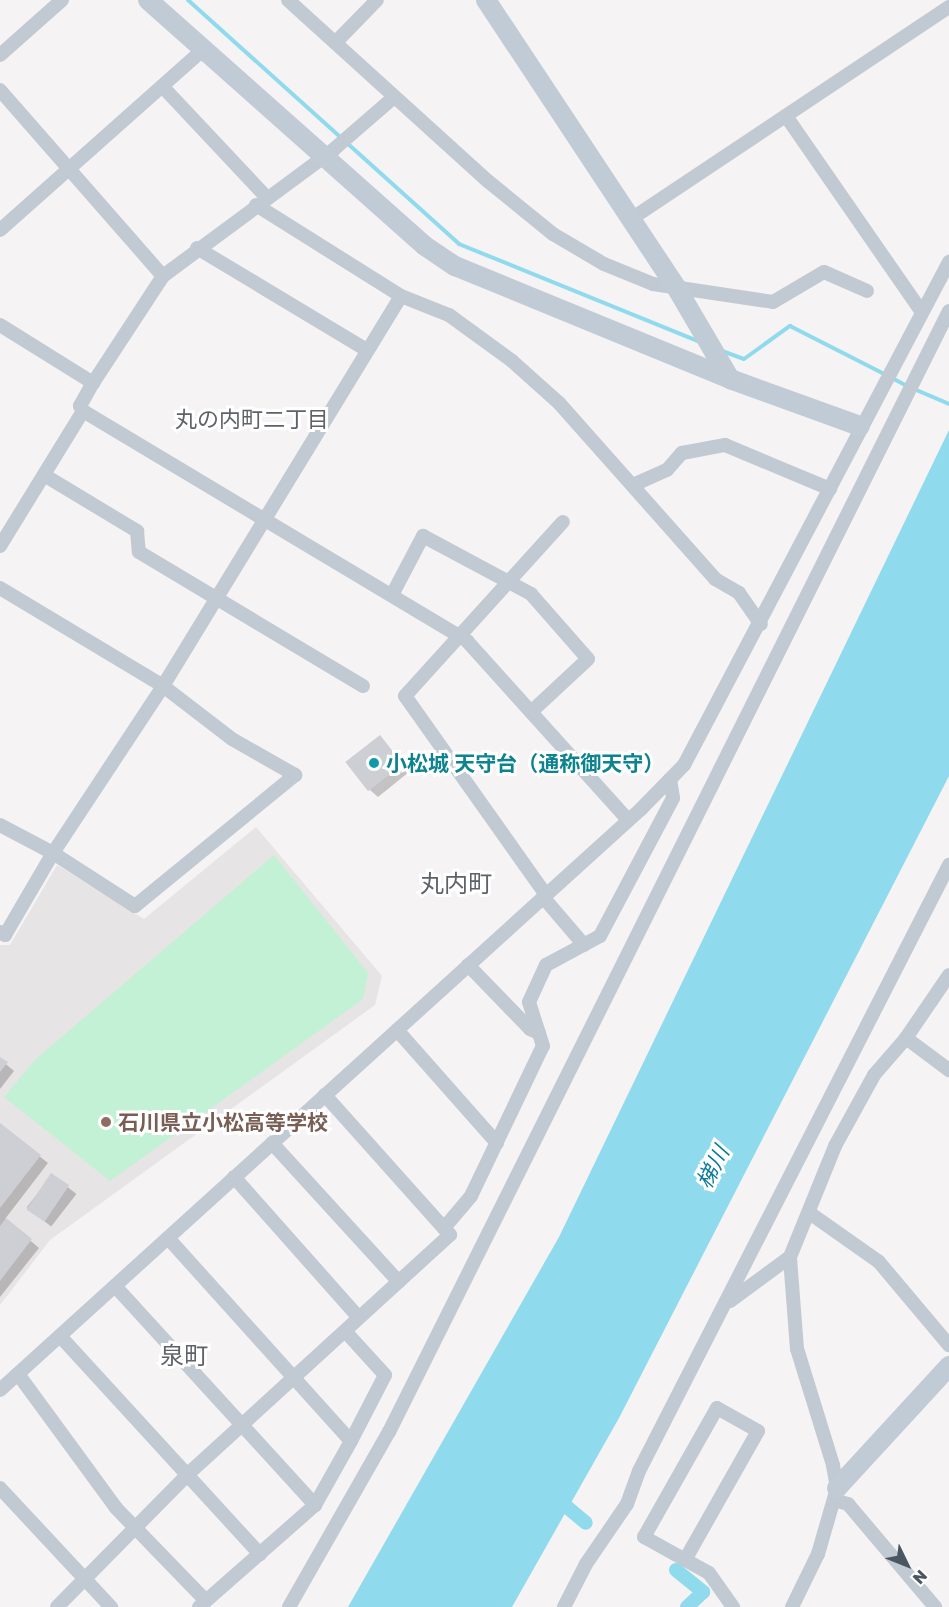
<!DOCTYPE html>
<meta charset="utf-8">
<style>
body{margin:0}
#map{position:relative;width:949px;height:1607px;overflow:hidden;background:#f5f3f3;font-family:"Golos Text","Noto Sans JP",sans-serif}
div>[style]{position:absolute}
.education>*{inset:0;background:#e6e4e5}
.green>*{inset:0;background:#c3f1d5}
.water>*{inset:0;background:#90daee}
.shadow>*{inset:0;background:#0003;transform-origin:0 0}
.stream>*{height:4px;margin:-2px;padding:0 2px;transform-origin:2px;border-radius:2px;background:#90daee}
.canal>*{height:14px;margin:-7px;padding:0 7px;transform-origin:7px;border-radius:7px;background:#90daee}
.building>*{inset:0;background:#cdcfd5;transform-origin:0 0}
.street>*{height:14px;margin:-7px;padding:0 7px;transform-origin:7px;border-radius:7px;background:#c1cad2}
.secondary>*{height:20px;margin:-10px;padding:0 10px;transform-origin:10px;border-radius:10px;background:#c1cbd6}
.dots>*{width:16px;height:16px;translate:-50% -50%;box-sizing:border-box;border:3px solid #fff;border-radius:50%}
span{translate:-50% -50%;white-space:nowrap;text-align:center;line-height:1.15;-webkit-text-stroke:6px #fff;paint-order:stroke}
.culture-label{font-size:21px;color:#0d838f;font-weight:700}
.left{translate:0 -50%;text-align:left}
.education-label{font-size:21px;color:#785e54;font-weight:700}
.neighbourhood-label{font-size:22px;color:#5f6368}
.water-label{font-size:22px;color:#0c7c9b;font-style:italic}
.quarter-label{font-size:24px;color:#5f6368}
.north{position:absolute;left:877px;top:1535px;width:60px;height:60px;-webkit-text-stroke:4px #fff;paint-order:stroke;rotate:133deg;font-size:16px;font-weight:700;line-height:24px;text-align:center;color:#4a5661}
.north::after{content:'';display:block;margin:auto;width:21px;height:27px;background:#4a5661;clip-path:polygon(50% 0,100% 100%,50% 72%,0 100%)}
</style>
<div id="map">
<div class="education">
<i style="clip-path:polygon(256px 827px,382px 976px,375px 1005px,50px 1240px,0 1305px,0 945px,10px 945px,57px 865px,144px 919px)"></i>
</div>
<div class="green">
<i style="clip-path:polygon(274px 855px,368px 973px,363px 999px,110px 1181px,4px 1097px,36px 1059px)"></i>
</div>
<div class="water">
<i style="clip-path:polygon(949px 430px,949px 776px,619px 1418px,512px 1607px,348px 1607px,559px 1237px)"></i>
</div>
<div class="shadow">
<i style="clip-path:polygon(380px 737px,409px 772px,378px 797px,370px 790px)"></i>
<i style="clip-path:polygon(0 1059px,14px 1071px,0 1089px)"></i>
<i style="clip-path:polygon(0 1125px,48px 1163px,5px 1219px,39px 1248px,0 1297px)"></i>
<i style="left:52px;top:1175px;width:31px;height:41px;rotate:38deg"></i>
</div>
<div class="stream">
<i style="left:188px;top:0;width:206px;rotate:42deg"></i>
<i style="left:347px;top:143px;width:151px;rotate:42deg"></i>
<i style="left:459px;top:244px;width:258px;rotate:22.1deg"></i>
<i style="left:722px;top:351px;width:23px;rotate:20deg"></i>
<i style="left:744px;top:359px;width:57px;rotate:-35.7deg"></i>
<i style="left:790px;top:326px;width:108px;rotate:27deg"></i>
<i style="left:892px;top:378px;width:17px;rotate:28deg"></i>
<i style="left:914px;top:389px;width:38px;rotate:23deg"></i>
</div>
<div class="canal">
<i style="left:555px;top:1497px;width:40px;rotate:40deg"></i>
<i style="left:676px;top:1570px;width:35px;rotate:39deg"></i>
<i style="left:703px;top:1592px;width:22px;rotate:137deg"></i>
</div>
<div class="building">
<i style="left:380px;top:735px;width:37px;height:44px;rotate:52deg"></i>
<i style="clip-path:polygon(0 1057px,8px 1062px,0 1072px)"></i>
<i style="clip-path:polygon(0 1123px,41px 1155px,0 1208px)"></i>
<i style="left:51px;top:1173px;width:22px;height:44px;rotate:34deg"></i>
<i style="clip-path:polygon(6px 1218px,32px 1239px,0 1281px,0 1226px)"></i>
</div>
<div class="street">
<i style="left:288px;top:0;width:271px;rotate:42.2deg"></i>
<i style="left:489px;top:182px;width:82px;rotate:39.1deg"></i>
<i style="left:553px;top:234px;width:59px;rotate:30.5deg"></i>
<i style="left:604px;top:264px;width:53px;rotate:22.2deg"></i>
<i style="left:653px;top:284px;width:121px;rotate:8.5deg"></i>
<i style="left:773px;top:302px;width:59px;rotate:-30.5deg"></i>
<i style="left:824px;top:272px;width:47px;rotate:23.8deg"></i>
<i style="left:337px;top:41px;width:57px;rotate:-45.7deg"></i>
<i style="left:0;top:55px;width:83px;rotate:-41.6deg"></i>
<i style="left:162px;top:86px;width:154px;rotate:46.8deg"></i>
<i style="left:0;top:90px;width:247px;rotate:48.8deg"></i>
<i style="left:786px;top:116px;width:237px;rotate:55.3deg"></i>
<i style="left:256px;top:205px;width:171px;rotate:32.1deg"></i>
<i style="left:401px;top:296px;width:52px;rotate:21.6deg"></i>
<i style="left:449px;top:315px;width:78px;rotate:36.1deg"></i>
<i style="left:512px;top:361px;width:63px;rotate:41.8deg"></i>
<i style="left:559px;top:403px;width:235px;rotate:48.4deg"></i>
<i style="left:715px;top:579px;width:28px;rotate:30deg"></i>
<i style="left:739px;top:593px;width:38px;rotate:55deg"></i>
<i style="left:631px;top:219px;width:382px;rotate:-33.7deg"></i>
<i style="left:0;top:230px;width:274px;rotate:-41.6deg"></i>
<i style="left:197px;top:248px;width:198px;rotate:31deg"></i>
<i style="left:0;top:325px;width:110px;rotate:31.9deg"></i>
<i style="left:83px;top:411px;width:448px;rotate:30.9deg"></i>
<i style="left:467px;top:641px;width:241px;rotate:48deg"></i>
<i style="left:44px;top:475px;width:109px;rotate:31.1deg"></i>
<i style="left:137px;top:531px;width:21px;rotate:85deg"></i>
<i style="left:139px;top:552px;width:261px;rotate:30.9deg"></i>
<i style="left:633px;top:485px;width:37px;rotate:-24deg"></i>
<i style="left:667px;top:470px;width:23px;rotate:-49deg"></i>
<i style="left:682px;top:453px;width:44px;rotate:-10.5deg"></i>
<i style="left:725px;top:445px;width:114px;rotate:22.7deg"></i>
<i style="left:0;top:546px;width:158px;rotate:-58.4deg"></i>
<i style="left:83px;top:411px;width:6px;rotate:-121deg"></i>
<i style="left:80px;top:406px;width:26px;rotate:-61deg"></i>
<i style="left:93px;top:383px;width:128px;rotate:-56.8deg"></i>
<i style="left:163px;top:276px;width:212px;rotate:-36.5deg"></i>
<i style="left:333px;top:150px;width:79px;rotate:-40.9deg"></i>
<i style="left:0;top:588px;width:190px;rotate:31deg"></i>
<i style="left:163px;top:686px;width:87px;rotate:37.5deg"></i>
<i style="left:232px;top:739px;width:73px;rotate:29.7deg"></i>
<i style="left:295px;top:775px;width:207px;rotate:140.7deg"></i>
<i style="left:135px;top:906px;width:98px;rotate:-147.1deg"></i>
<i style="left:53px;top:853px;width:60px;rotate:-152.2deg"></i>
<i style="left:392px;top:595px;width:67px;rotate:-62.3deg"></i>
<i style="left:423px;top:536px;width:123px;rotate:28.2deg"></i>
<i style="left:531px;top:594px;width:86px;rotate:48.8deg"></i>
<i style="left:588px;top:659px;width:78px;rotate:137.1deg"></i>
<i style="left:546px;top:895px;width:244px;rotate:-125.3deg"></i>
<i style="left:405px;top:696px;width:235px;rotate:-47.8deg"></i>
<i style="left:543px;top:897px;width:63px;rotate:49.5deg"></i>
<i style="left:0;top:932px;width:6px;rotate:31deg"></i>
<i style="left:5px;top:935px;width:95px;rotate:-59.7deg"></i>
<i style="left:53px;top:853px;width:200px;rotate:-56.6deg"></i>
<i style="left:163px;top:686px;width:457px;rotate:-58.6deg"></i>
<i style="left:468px;top:965px;width:89px;rotate:45.9deg"></i>
<i style="left:530px;top:1029px;width:10px;rotate:24deg"></i>
<i style="left:397px;top:1030px;width:151px;rotate:48.5deg"></i>
<i style="left:906px;top:1038px;width:54px;rotate:36.7deg"></i>
<i style="left:272px;top:1143px;width:188px;rotate:47.6deg"></i>
<i style="left:234px;top:1177px;width:188px;rotate:48.4deg"></i>
<i style="left:811px;top:1214px;width:83px;rotate:35.2deg"></i>
<i style="left:879px;top:1262px;width:109px;rotate:49.9deg"></i>
<i style="left:444px;top:1228px;width:42px;rotate:-49.8deg"></i>
<i style="left:471px;top:1196px;width:166px;rotate:-64.4deg"></i>
<i style="left:543px;top:1046px;width:46px;rotate:-107.7deg"></i>
<i style="left:529px;top:1002px;width:41px;rotate:-65.3deg"></i>
<i style="left:546px;top:965px;width:61px;rotate:-28.2deg"></i>
<i style="left:600px;top:936px;width:156px;rotate:-62.1deg"></i>
<i style="left:673px;top:798px;width:19px;rotate:-99deg"></i>
<i style="left:168px;top:1238px;width:273px;rotate:48deg"></i>
<i style="left:115px;top:1286px;width:297px;rotate:47.6deg"></i>
<i style="left:730px;top:1301px;width:74px;rotate:-36.3deg"></i>
<i style="left:60px;top:1336px;width:296px;rotate:47.5deg"></i>
<i style="left:18px;top:1374px;width:166px;rotate:53.8deg"></i>
<i style="left:116px;top:1508px;width:129px;rotate:45.9deg"></i>
<i style="left:0;top:1390px;width:865px;rotate:-42.19deg"></i>
<i style="left:641px;top:809px;width:62px;rotate:-45.7deg"></i>
<i style="left:684px;top:765px;width:569px;rotate:-62.22deg"></i>
<i style="left:0;top:1488px;width:163px;rotate:47deg"></i>
<i style="left:834px;top:1500px;width:15px;rotate:16deg"></i>
<i style="left:848px;top:1504px;width:135px;rotate:49.8deg"></i>
<i style="left:685px;top:1560px;width:148px;rotate:-60.5deg"></i>
<i style="left:758px;top:1431px;width:47px;rotate:-150.7deg"></i>
<i style="left:717px;top:1408px;width:148px;rotate:119.5deg"></i>
<i style="left:644px;top:1537px;width:74px;rotate:29deg"></i>
<i style="left:709px;top:1573px;width:42px;rotate:54.8deg"></i>
<i style="left:57px;top:1607px;width:187px;rotate:-45.4deg"></i>
<i style="left:188px;top:1474px;width:355px;rotate:-42.4deg"></i>
<i style="left:450px;top:1235px;width:188px;rotate:-131.8deg"></i>
<i style="left:199px;top:1607px;width:154px;rotate:-41.3deg"></i>
<i style="left:315px;top:1505px;width:73px;rotate:-60.6deg"></i>
<i style="left:351px;top:1441px;width:74px;rotate:-62.7deg"></i>
<i style="left:385px;top:1375px;width:59px;rotate:-132.3deg"></i>
<i style="left:289px;top:1607px;width:202px;rotate:-60.3deg"></i>
<i style="left:389px;top:1432px;width:1253px;rotate:-63.46deg"></i>
<i style="left:564px;top:1607px;width:48px;rotate:-62.9deg"></i>
<i style="left:586px;top:1564px;width:73px;rotate:-55.7deg"></i>
<i style="left:627px;top:1504px;width:35px;rotate:-70deg"></i>
<i style="left:639px;top:1471px;width:681px;rotate:-62.91deg"></i>
<i style="left:792px;top:1607px;width:59px;rotate:-63.9deg"></i>
<i style="left:818px;top:1554px;width:69px;rotate:-73.9deg"></i>
<i style="left:837px;top:1488px;width:23px;rotate:-100deg"></i>
<i style="left:833px;top:1465px;width:121px;rotate:-107.2deg"></i>
<i style="left:797px;top:1349px;width:92px;rotate:-94.4deg"></i>
<i style="left:790px;top:1257px;width:120px;rotate:-67.9deg"></i>
<i style="left:835px;top:1146px;width:81px;rotate:-61.2deg"></i>
<i style="left:874px;top:1075px;width:49px;rotate:-49.1deg"></i>
<i style="left:906px;top:1038px;width:76px;rotate:-55.7deg"></i>
</div>
<div class="secondary">
<i style="left:148px;top:0;width:370px;rotate:41.6deg"></i>
<i style="left:425px;top:246px;width:36px;rotate:34deg"></i>
<i style="left:455px;top:266px;width:297px;rotate:22.3deg"></i>
<i style="left:730px;top:379px;width:138px;rotate:19.9deg"></i>
<i style="left:486px;top:0;width:344px;rotate:56.5deg"></i>
<i style="left:676px;top:287px;width:107px;rotate:59.6deg"></i>
<i style="left:837px;top:1488px;width:166px;rotate:-47.4deg"></i>
</div>
<div class="dots">
<i style="left:374px;top:763px;background:#0f9aa8"></i>
<i style="left:106px;top:1122px;background:#8d6e63"></i>
</div>
<div class="culture-label">
<span class="left" style="left:386px;top:763px">小松城 天守台（通称御天守）</span>
</div>
<div class="education-label">
<span class="left" style="left:118px;top:1122px">石川県立小松高等学校</span>
</div>
<div class="neighbourhood-label">
<span style="left:252px;top:419px">丸の内町二丁目</span>
</div>
<div class="water-label">
<span style="left:712px;top:1167px;rotate:-63deg">梯川</span>
</div>
<div class="quarter-label">
<span style="left:456px;top:883px">丸内町</span>
<span style="left:184px;top:1355px">泉町</span>
</div>
<div class="north">N</div>
</div>
